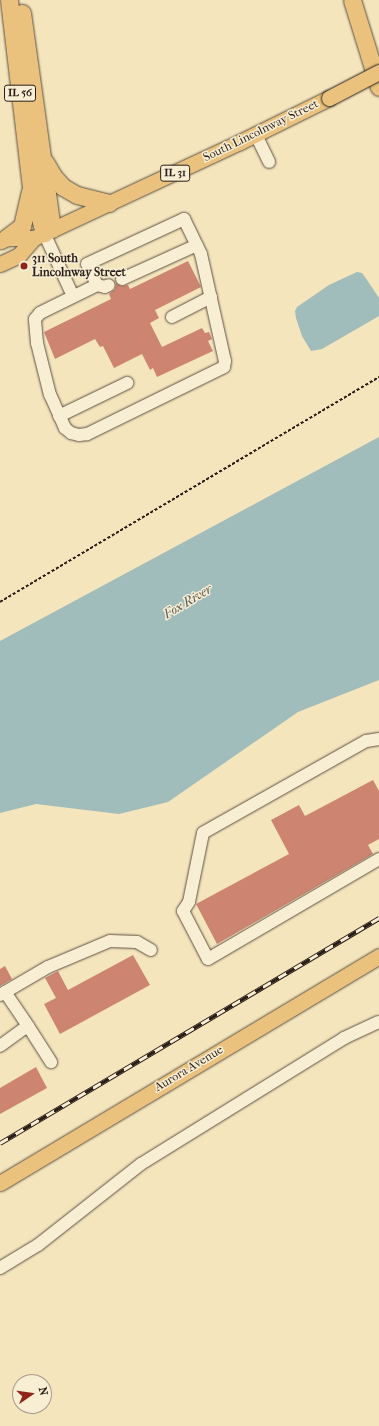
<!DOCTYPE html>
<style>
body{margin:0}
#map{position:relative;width:379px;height:1426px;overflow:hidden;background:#f4e5bd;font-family:"IM FELL French Canon",serif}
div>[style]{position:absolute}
.water>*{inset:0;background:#a0bcbb}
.building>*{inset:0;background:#cd8571}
.path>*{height:2px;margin-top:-1px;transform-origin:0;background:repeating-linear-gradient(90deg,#291d18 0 3px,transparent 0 5px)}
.roads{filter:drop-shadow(0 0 1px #5c4f41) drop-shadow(0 0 1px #5c4f41)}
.minor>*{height:12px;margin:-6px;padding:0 6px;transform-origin:6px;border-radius:6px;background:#f8eed4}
.major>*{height:15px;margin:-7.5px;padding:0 7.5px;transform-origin:7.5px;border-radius:7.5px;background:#eac27e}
.highway>*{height:17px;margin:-8.5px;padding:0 8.5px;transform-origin:8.5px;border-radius:8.5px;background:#eac27e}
.rail>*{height:4.5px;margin-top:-2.25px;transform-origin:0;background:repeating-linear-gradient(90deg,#f8eed4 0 9px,#291d18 0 18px);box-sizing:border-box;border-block:1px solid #291d18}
.bridges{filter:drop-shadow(0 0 1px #291d18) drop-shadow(0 0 1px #291d18)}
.major-bridge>*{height:15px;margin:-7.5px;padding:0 7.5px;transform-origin:7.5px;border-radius:7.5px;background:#eac27e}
.dots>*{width:11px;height:11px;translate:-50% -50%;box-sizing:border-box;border:2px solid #f8eed4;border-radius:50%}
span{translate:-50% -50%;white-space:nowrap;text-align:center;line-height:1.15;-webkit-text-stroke:3px #f8eed4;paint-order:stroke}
.shield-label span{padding:1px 3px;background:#f8eed4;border:1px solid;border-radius:3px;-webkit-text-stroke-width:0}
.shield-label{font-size:11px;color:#291d18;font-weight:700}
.street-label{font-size:12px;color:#291d18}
.poi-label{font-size:12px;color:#291d18;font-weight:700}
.left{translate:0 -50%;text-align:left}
.water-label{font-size:13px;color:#535551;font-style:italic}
.north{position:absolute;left:12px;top:1374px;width:40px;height:40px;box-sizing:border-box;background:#f8eed4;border:1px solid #a59a89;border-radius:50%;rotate:77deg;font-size:11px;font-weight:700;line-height:16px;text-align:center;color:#291d18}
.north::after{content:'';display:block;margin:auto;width:14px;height:18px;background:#8f2418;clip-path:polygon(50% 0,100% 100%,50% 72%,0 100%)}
</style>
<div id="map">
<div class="water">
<i style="clip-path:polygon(357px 272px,362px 273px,365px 277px,379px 298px,379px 316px,322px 349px,311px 351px,302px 336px,296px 318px,295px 311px,297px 307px,329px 285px)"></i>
<i style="clip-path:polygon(379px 437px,379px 680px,298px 712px,168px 802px,119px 814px,36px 804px,0 813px,0 641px)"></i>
</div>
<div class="building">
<i style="clip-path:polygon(188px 261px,201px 287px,155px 310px,159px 318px,150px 323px,162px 347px,202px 328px,205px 333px,209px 332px,212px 339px,208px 341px,213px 351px,157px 377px,153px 368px,150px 370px,142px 354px,114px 368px,103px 346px,100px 347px,95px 339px,55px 359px,44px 332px,111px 299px,109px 294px,115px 289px,116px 283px,121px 286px,128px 285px,130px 289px)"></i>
<i style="clip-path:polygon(373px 780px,379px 791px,379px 839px,368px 845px,373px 854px,217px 944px,196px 904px,289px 854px,271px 820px,299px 805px,305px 816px)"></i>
<i style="clip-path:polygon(133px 955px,150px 985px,60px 1034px,44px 1004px,56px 998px,45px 978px,58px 971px,68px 990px)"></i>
<i style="clip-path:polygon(5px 966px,12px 979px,0 986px,0 969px)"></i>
<i style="clip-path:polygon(36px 1067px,47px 1088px,0 1114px,0 1088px)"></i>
</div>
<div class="path">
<i style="left:0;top:602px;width:441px;rotate:-30.7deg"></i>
</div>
<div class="roads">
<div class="minor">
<i style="left:256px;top:135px;width:30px;rotate:64deg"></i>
<i style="left:44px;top:233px;width:69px;rotate:65.3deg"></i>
<i style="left:122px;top:279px;width:82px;rotate:-24.4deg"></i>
<i style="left:97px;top:285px;width:23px;rotate:-115deg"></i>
<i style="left:87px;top:264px;width:107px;rotate:-24.9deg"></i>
<i style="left:184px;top:219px;width:39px;rotate:64deg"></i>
<i style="left:201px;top:254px;width:110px;rotate:77.4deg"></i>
<i style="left:225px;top:361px;width:6px;rotate:99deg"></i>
<i style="left:224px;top:367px;width:153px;rotate:153.9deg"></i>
<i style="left:87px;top:434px;width:8px;rotate:173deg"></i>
<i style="left:79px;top:435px;width:8px;rotate:-166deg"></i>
<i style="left:71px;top:433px;width:8px;rotate:-140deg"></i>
<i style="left:65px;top:428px;width:36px;rotate:-114deg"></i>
<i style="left:50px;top:395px;width:54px;rotate:-104deg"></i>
<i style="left:37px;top:343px;width:24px;rotate:-95deg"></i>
<i style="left:35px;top:319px;width:8px;rotate:-50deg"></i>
<i style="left:40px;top:313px;width:64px;rotate:-26.2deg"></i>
<i style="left:97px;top:285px;width:8px;rotate:14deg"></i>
<i style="left:105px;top:287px;width:4px;rotate:-27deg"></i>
<i style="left:172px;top:317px;width:44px;rotate:-27.1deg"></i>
<i style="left:59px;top:416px;width:76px;rotate:-25.9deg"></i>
<i style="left:379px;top:739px;width:13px;rotate:171deg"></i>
<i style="left:366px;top:741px;width:187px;rotate:150.6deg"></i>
<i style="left:203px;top:833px;width:70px;rotate:101.5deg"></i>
<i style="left:189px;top:902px;width:11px;rotate:124deg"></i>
<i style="left:183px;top:911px;width:54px;rotate:62.5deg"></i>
<i style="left:208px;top:959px;width:198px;rotate:-30.3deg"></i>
<i style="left:5px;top:992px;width:41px;rotate:55.9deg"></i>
<i style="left:0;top:995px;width:56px;rotate:-30.3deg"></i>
<i style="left:48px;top:967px;width:67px;rotate:-22.8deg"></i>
<i style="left:110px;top:941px;width:27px;rotate:2deg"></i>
<i style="left:137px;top:942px;width:16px;rotate:30deg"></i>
<i style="left:0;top:1046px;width:34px;rotate:-36deg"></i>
<i style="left:28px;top:1026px;width:43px;rotate:57.4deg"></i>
<i style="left:0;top:1268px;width:44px;rotate:-31.2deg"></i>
<i style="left:38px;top:1245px;width:131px;rotate:-38.2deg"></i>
<i style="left:141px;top:1164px;width:239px;rotate:-31.8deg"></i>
<i style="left:344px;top:1038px;width:38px;rotate:-25deg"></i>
</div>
<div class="major">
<i style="left:1px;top:241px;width:6px;rotate:-31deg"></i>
<i style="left:6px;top:238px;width:28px"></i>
<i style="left:34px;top:238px;width:227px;rotate:-25deg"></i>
<i style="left:240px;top:142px;width:99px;rotate:-26.3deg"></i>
<i style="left:0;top:264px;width:21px;rotate:-25deg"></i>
<i style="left:19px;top:255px;width:23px;rotate:-49deg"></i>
<i style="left:0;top:1183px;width:442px;rotate:-30.9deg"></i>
</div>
<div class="highway">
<i style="left:9px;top:0;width:187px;rotate:83.3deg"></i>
<i style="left:31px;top:186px;width:49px;rotate:74.5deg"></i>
<i style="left:352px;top:0;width:91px;rotate:72.8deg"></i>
<i style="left:22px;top:13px;width:218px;rotate:82.1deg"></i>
<i style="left:45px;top:162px;width:16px;rotate:60deg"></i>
<i style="left:53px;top:176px;width:15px;rotate:48deg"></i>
<i style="left:63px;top:187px;width:16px;rotate:30deg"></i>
<i style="left:77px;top:195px;width:33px;rotate:14deg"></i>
<i style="left:6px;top:238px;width:20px;rotate:-37deg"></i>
<i style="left:22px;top:226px;width:35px;rotate:-77deg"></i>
</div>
</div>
<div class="rail">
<i style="left:0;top:1143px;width:441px;rotate:-30.7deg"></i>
</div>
<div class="bridges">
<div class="major-bridge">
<i style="left:329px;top:98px;width:56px;rotate:-27.5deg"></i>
</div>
</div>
<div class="dots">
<i style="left:24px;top:266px;background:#8f2418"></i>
</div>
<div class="shield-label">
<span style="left:20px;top:93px">IL 56</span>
<span style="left:175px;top:173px">IL 31</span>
</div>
<div class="street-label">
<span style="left:261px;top:131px;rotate:-26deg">South Lincolnway Street</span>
<span style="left:189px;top:1069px;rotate:-31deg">Aurora Avenue</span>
</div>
<div class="poi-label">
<span class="left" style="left:32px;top:266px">311 South<br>Lincolnway Street</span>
</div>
<div class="water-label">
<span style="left:188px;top:602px;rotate:-31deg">Fox River</span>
</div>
<div class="north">N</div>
</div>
